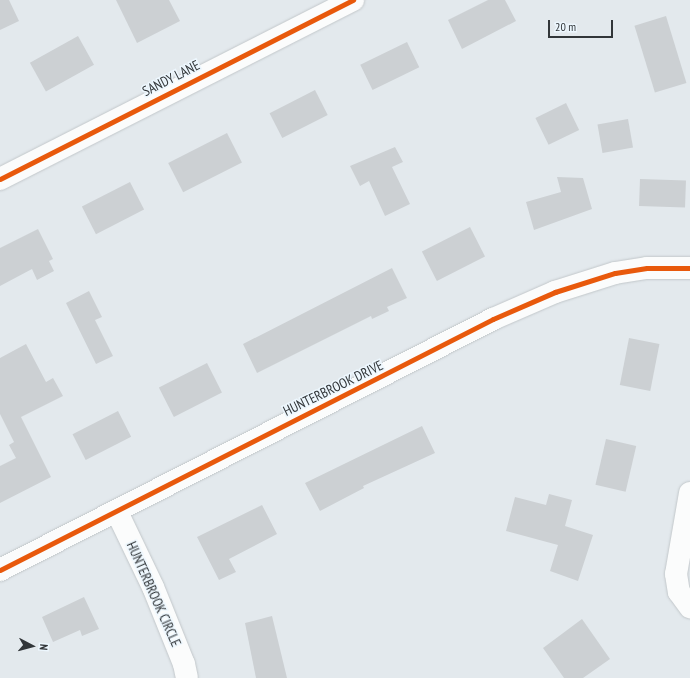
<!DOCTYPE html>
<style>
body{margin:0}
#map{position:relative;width:690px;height:678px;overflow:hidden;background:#e3e9ed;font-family:"PT Sans Narrow",sans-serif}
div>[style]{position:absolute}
.building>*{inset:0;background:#ccd0d3;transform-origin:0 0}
.roads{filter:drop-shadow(0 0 1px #c2c7ca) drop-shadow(0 0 1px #c2c7ca)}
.minor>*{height:22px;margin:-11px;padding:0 11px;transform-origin:11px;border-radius:11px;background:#fbfcfc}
.cycleway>*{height:5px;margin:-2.5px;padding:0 2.5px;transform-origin:2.5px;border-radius:2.5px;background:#e8590c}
span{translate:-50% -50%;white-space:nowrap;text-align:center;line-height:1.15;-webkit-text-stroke:3px #edf7fe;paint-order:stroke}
.street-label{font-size:14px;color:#323639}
.north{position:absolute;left:12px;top:626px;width:40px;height:40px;-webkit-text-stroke:3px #edf7fe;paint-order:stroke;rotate:96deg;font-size:11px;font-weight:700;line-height:16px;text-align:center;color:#323639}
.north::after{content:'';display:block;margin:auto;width:14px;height:18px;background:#323639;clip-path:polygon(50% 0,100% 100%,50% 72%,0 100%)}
.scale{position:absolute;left:548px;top:20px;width:65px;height:18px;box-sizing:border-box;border:2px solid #323639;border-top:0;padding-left:5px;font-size:12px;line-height:14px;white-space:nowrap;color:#323639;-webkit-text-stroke:3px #edf7fe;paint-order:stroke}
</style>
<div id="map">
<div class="building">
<i style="clip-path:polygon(0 0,9px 0,19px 21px,0 30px)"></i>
<i style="clip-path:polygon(116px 0,169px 0,180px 21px,137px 43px)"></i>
<i style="clip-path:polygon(488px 0,505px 0,516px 21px,462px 49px,448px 20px)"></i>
<i style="left:666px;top:16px;width:70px;height:33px;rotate:73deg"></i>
<i style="left:78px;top:36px;width:33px;height:55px;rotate:61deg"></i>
<i style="left:407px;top:42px;width:28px;height:52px;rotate:64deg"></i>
<i style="left:315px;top:90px;width:28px;height:51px;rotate:63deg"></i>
<i style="left:566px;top:103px;width:30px;height:34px;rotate:64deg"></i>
<i style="left:628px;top:119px;width:29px;height:31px;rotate:80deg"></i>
<i style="left:227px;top:133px;width:33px;height:66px;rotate:63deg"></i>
<i style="clip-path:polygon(395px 147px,403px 162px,392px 167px,410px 204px,385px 216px,369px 181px,360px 186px,350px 166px)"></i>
<i style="clip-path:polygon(557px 177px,583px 178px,592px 209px,534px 230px,526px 202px,561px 192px)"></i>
<i style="left:640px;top:179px;width:46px;height:27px;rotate:2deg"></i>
<i style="left:130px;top:182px;width:31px;height:54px;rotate:63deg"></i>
<i style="left:470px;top:227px;width:33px;height:54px;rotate:63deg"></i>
<i style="clip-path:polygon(38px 229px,53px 259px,49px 261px,54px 271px,37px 280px,32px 269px,0 286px,0 248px)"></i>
<i style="clip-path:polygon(392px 268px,407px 298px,387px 307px,389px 311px,372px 319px,371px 316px,257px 373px,243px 344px)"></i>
<i style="clip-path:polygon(89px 291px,102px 317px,95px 320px,113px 356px,96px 364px,66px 303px)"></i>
<i style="left:629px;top:338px;width:31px;height:48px;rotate:11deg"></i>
<i style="clip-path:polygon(26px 344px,46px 382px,53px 378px,63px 396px,21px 417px,51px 477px,0 503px,0 466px,16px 458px,9px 445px,14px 442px,0 414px,0 358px)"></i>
<i style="left:207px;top:363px;width:33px;height:54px;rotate:63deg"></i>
<i style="left:118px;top:411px;width:29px;height:51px;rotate:63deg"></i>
<i style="clip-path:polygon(422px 426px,435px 453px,363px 486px,364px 488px,320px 511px,305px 483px)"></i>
<i style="left:606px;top:439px;width:31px;height:47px;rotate:13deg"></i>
<i style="clip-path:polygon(549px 494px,572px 500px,565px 526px,593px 535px,578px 581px,550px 571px,558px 545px,506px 531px,515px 497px,546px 505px)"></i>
<i style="clip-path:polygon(262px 505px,277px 534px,229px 559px,236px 572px,219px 580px,197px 537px)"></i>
<i style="clip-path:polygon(84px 597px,99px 629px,82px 636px,80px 630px,53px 642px,42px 617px)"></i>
<i style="clip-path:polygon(272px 616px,287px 678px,256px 678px,245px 623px)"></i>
<i style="clip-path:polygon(582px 619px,610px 659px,583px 678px,564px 678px,543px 648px)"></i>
</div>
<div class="roads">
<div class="minor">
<i style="left:0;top:179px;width:396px;rotate:-26.9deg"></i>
<i style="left:690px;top:493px;width:82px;rotate:99.8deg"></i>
<i style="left:676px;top:574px;width:18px;rotate:81deg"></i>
<i style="left:679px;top:592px;width:19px;rotate:54deg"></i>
<i style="left:117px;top:512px;width:83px;rotate:64.4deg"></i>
<i style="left:153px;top:587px;width:83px;rotate:68.1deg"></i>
<i style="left:184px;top:664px;width:14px;rotate:78deg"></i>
<i style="left:0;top:570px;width:553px;rotate:-26.98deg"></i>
<i style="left:493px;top:319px;width:68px;rotate:-23.5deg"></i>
<i style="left:555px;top:292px;width:63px;rotate:-17.6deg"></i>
<i style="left:615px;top:273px;width:32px;rotate:-9deg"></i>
<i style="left:647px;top:268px;width:43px"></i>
</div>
</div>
<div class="cycleway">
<i style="left:0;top:179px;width:396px;rotate:-26.9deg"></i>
<i style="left:0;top:570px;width:553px;rotate:-26.98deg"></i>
<i style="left:493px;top:319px;width:68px;rotate:-23.5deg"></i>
<i style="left:555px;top:292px;width:63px;rotate:-17.6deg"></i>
<i style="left:615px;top:273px;width:32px;rotate:-9deg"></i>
<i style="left:647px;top:268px;width:43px"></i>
</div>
<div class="street-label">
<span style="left:171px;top:78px;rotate:-27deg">SANDY LANE</span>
<span style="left:333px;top:388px;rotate:-26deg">HUNTERBROOK DRIVE</span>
<span style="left:154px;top:594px;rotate:66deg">HUNTERBROOK CIRCLE</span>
</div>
<div class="north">N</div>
<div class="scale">20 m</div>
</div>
